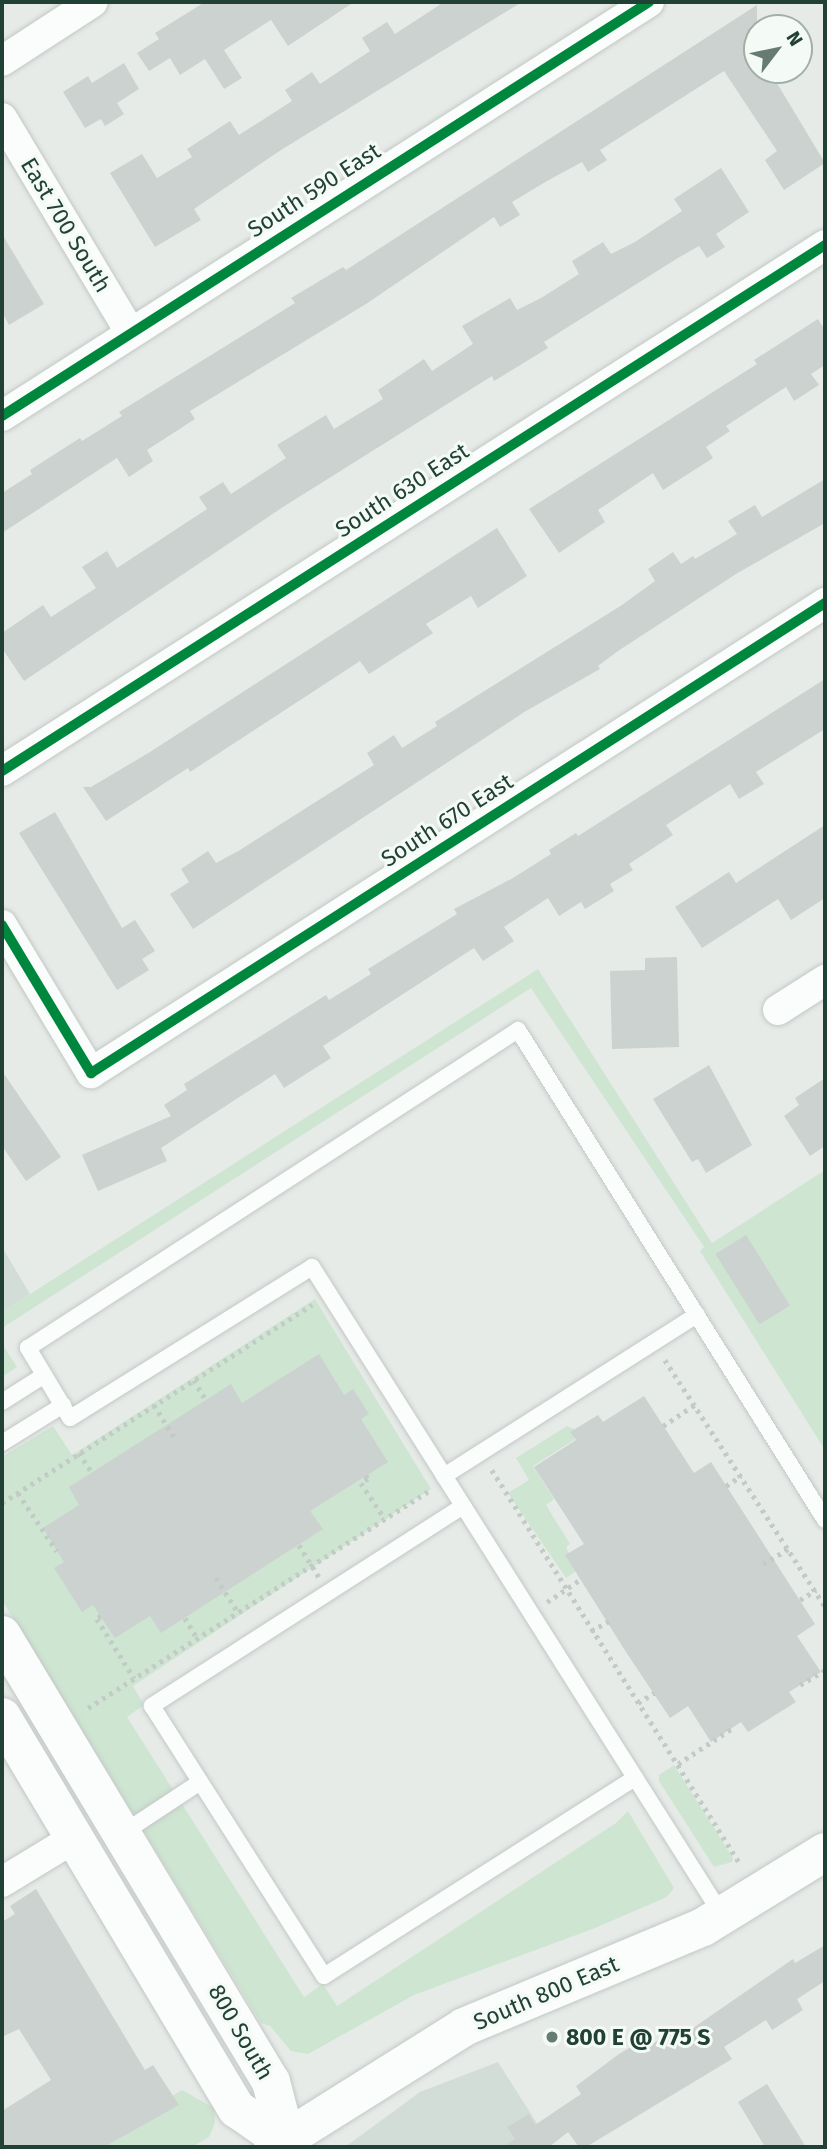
<!DOCTYPE html>
<style>
body{margin:0}
#map{position:relative;width:827px;height:2149px;overflow:hidden;background:#e6ebe8;font-family:"Fira Sans",sans-serif}
div>[style]{position:absolute}
.built>*{inset:0;background:#d3ddd7}
.green>*{inset:0;background:#cee5d2}
.building>*{inset:0;background:#ccd2cf;transform-origin:0 0}
.path>*{height:4.5px;margin-top:-2.25px;transform-origin:0;background:repeating-linear-gradient(90deg,#c2cbc6 0 3.5px,transparent 0 8.5px)}
.roads{filter:drop-shadow(0 0 2px #c3c8c5) drop-shadow(0 0 2px #c3c8c5)}
.service>*{height:16px;margin:-8px;padding:0 8px;transform-origin:8px;border-radius:8px;background:#fbfcfc}
.minor>*{height:30px;margin:-15px;padding:0 15px;transform-origin:15px;border-radius:15px;background:#fbfcfc}
.secondary>*{height:38px;margin:-19px;padding:0 19px;transform-origin:19px;border-radius:19px;background:#fbfcfc}
.cycleway>*{height:10px;margin:-5px;padding:0 5px;transform-origin:5px;border-radius:5px;background:#00873e}
.dots>*{width:19px;height:19px;translate:-50% -50%;box-sizing:border-box;border:4px solid #f4faf6;border-radius:50%}
span{translate:-50% -50%;white-space:nowrap;text-align:center;line-height:1.15;-webkit-text-stroke:6px #f4faf6;paint-order:stroke}
.street-label{font-size:23px;color:#214134}
.poi-label{font-size:23px;color:#214134;font-weight:700}
.left{translate:0 -50%;text-align:left}
.frame{position:absolute;inset:0;border:4px solid #214134;pointer-events:none}
.north{position:absolute;left:743px;top:14px;width:70px;height:70px;box-sizing:border-box;background:#f4faf6;border:2px solid #a0b0a8;border-radius:50%;rotate:58deg;font-size:19px;font-weight:700;line-height:28px;text-align:center;color:#214134}
.north::after{content:'';display:block;margin:auto;width:24px;height:32px;background:#667c73;clip-path:polygon(50% 0,100% 100%,50% 72%,0 100%)}
</style>
<div id="map">
<div class="built">
<i style="clip-path:polygon(2px 1247px,30px 1294px,2px 1312px)"></i>
<i style="clip-path:polygon(498px 2062px,552px 2147px,345px 2147px,420px 2092px)"></i>
</div>
<div class="green">
<i style="clip-path:polygon(538px 969px,712px 1243px,825px 1170px,825px 1450px,700px 1251px,704px 1247px,531px 988px,2px 1328px,2px 1312px)"></i>
<i style="clip-path:polygon(315px 1299px,431px 1489px,133px 1686px,144px 1705px,127px 1717px,304px 1997px,323px 1984px,337px 2006px,616px 1823px,628px 1811px,674px 1888px,667px 1897px,595px 1928px,414px 1995px,308px 2054px,291px 2051px,270px 2026px,261px 2023px,2px 1600px,2px 1457px,53px 1426px,72px 1455px)"></i>
<i style="clip-path:polygon(2px 1344px,17px 1367px,2px 1377px)"></i>
<i style="clip-path:polygon(567px 1426px,574px 1429px,574px 1440px,533px 1466px,554px 1499px,546px 1505px,570px 1544px,566px 1547px,576px 1571px,566px 1578px,508px 1493px,529px 1480px,516px 1458px)"></i>
<i style="clip-path:polygon(674px 1765px,733px 1858px,732px 1862px,714px 1867px,659px 1781px,659px 1775px)"></i>
<i style="clip-path:polygon(182px 2090px,214px 2108px,215px 2123px,209px 2137px,192px 2147px,89px 2147px)"></i>
</div>
<div class="building">
<i style="clip-path:polygon(205px 2px,354px 2px,288px 46px,271px 20px,224px 50px,242px 78px,224px 89px,205px 59px,180px 75px,170px 58px,149px 71px,137px 53px,159px 39px,155px 33px)"></i>
<i style="clip-path:polygon(444px 2px,522px 2px,281px 150px,194px 209px,201px 220px,155px 247px,110px 173px,142px 154px,157px 178px,192px 157px,187px 149px,230px 121px,239px 135px,292px 101px,285px 90px,312px 72px,320px 84px,370px 51px,362px 38px,387px 22px,395px 34px)"></i>
<i style="clip-path:polygon(757px 5px,757px 70px,769px 70px,825px 163px,784px 190px,765px 160px,777px 151px,724px 71px,600px 150px,607px 160px,588px 172px,582px 162px,547px 181px,512px 202px,520px 215px,500px 227px,494px 217px,366px 304px,190px 411px,195px 419px,147px 450px,153px 461px,129px 477px,117px 458px,2px 533px,2px 493px,32px 474px,30px 470px,80px 438px,82px 441px,122px 416px,119px 412px,295px 303px,291px 298px,343px 267px,346px 270px)"></i>
<i style="clip-path:polygon(124px 63px,139px 89px,117px 103px,124px 114px,105px 126px,101px 119px,85px 128px,63px 92px,88px 76px,92px 83px)"></i>
<i style="clip-path:polygon(721px 168px,749px 212px,716px 234px,725px 247px,707px 258px,699px 246px,678px 258px,544px 342px,548px 348px,494px 381px,492px 376px,283px 507px,24px 681px,2px 648px,2px 633px,43px 605px,51px 617px,96px 588px,82px 567px,107px 551px,117px 568px,207px 509px,199px 497px,223px 482px,231px 494px,286px 458px,277px 445px,326px 415px,334px 429px,383px 399px,378px 390px,424px 359px,432px 371px,473px 344px,462px 326px,510px 298px,517px 310px,541px 298px,579px 274px,572px 261px,603px 242px,611px 254px,635px 242px,682px 211px,674px 199px)"></i>
<i style="clip-path:polygon(2px 234px,44px 304px,9px 325px,2px 312px)"></i>
<i style="clip-path:polygon(818px 319px,825px 330px,825px 365px,811px 374px,819px 385px,794px 401px,786px 387px,726px 426px,730px 431px,706px 447px,713px 458px,663px 490px,653px 473px,598px 510px,605px 522px,559px 553px,529px 509px,757px 364px,754px 360px)"></i>
<i style="clip-path:polygon(825px 479px,825px 523px,736px 574px,618px 651px,598px 666px,600px 669px,526px 711px,193px 929px,170px 894px,189px 882px,181px 869px,208px 851px,216px 863px,240px 850px,374px 765px,367px 753px,394px 735px,402px 748px,437px 726px,435px 722px,622px 605px,655px 581px,648px 569px,673px 552px,681px 564px,693px 556px,695px 559px,737px 534px,728px 521px,755px 505px,762px 517px)"></i>
<i style="clip-path:polygon(497px 528px,527px 576px,478px 608px,471px 596px,426px 624px,433px 633px,369px 674px,360px 661px,190px 772px,188px 768px,106px 821px,83px 787px,91px 787px,150px 752px)"></i>
<i style="clip-path:polygon(825px 679px,825px 729px,756px 772px,764px 784px,739px 799px,730px 784px,666px 825px,673px 835px,629px 864px,633px 870px,610px 884px,614px 891px,585px 909px,581px 902px,559px 916px,548px 898px,504px 927px,514px 941px,483px 961px,474px 948px,323px 1046px,331px 1058px,284px 1088px,275px 1074px,161px 1148px,167px 1161px,98px 1191px,82px 1155px,171px 1116px,164px 1105px,187px 1090px,184px 1084px,326px 995px,329px 1000px,371px 974px,368px 969px,457px 914px,454px 909px,513px 878px,551px 854px,549px 850px,576px 833px,578px 836px)"></i>
<i style="clip-path:polygon(55px 812px,122px 928px,135px 920px,155px 951px,142px 959px,149px 970px,117px 990px,19px 833px)"></i>
<i style="clip-path:polygon(825px 825px,825px 898px,791px 920px,778px 899px,702px 948px,675px 907px,729px 872px,736px 883px)"></i>
<i style="clip-path:polygon(677px 957px,679px 1047px,612px 1049px,610px 971px,645px 970px,645px 958px)"></i>
<i style="clip-path:polygon(709px 1065px,752px 1145px,706px 1173px,698px 1159px,692px 1162px,653px 1099px)"></i>
<i style="clip-path:polygon(2px 1071px,61px 1157px,26px 1181px,2px 1146px)"></i>
<i style="clip-path:polygon(825px 1078px,825px 1146px,810px 1156px,784px 1116px,799px 1105px,795px 1098px)"></i>
<i style="left:746px;top:1235px;width:83px;height:36px;rotate:58deg"></i>
<i style="clip-path:polygon(319px 1354px,344px 1395px,353px 1389px,369px 1414px,361px 1419px,388px 1462px,310px 1511px,323px 1529px,161px 1633px,150px 1616px,115px 1638px,93px 1605px,82px 1612px,54px 1568px,64px 1562px,43px 1528px,79px 1505px,69px 1487px,231px 1384px,242px 1403px)"></i>
<i style="clip-path:polygon(644px 1396px,694px 1473px,711px 1462px,815px 1624px,797px 1636px,821px 1672px,789px 1692px,796px 1702px,748px 1732px,741px 1722px,711px 1742px,688px 1706px,670px 1718px,626px 1652px,565px 1555px,584px 1544px,534px 1467px,576px 1440px,570px 1432px,598px 1415px,603px 1422px)"></i>
<i style="clip-path:polygon(36px 1889px,145px 2070px,153px 2065px,179px 2105px,104px 2147px,2px 2147px,2px 2111px,51px 2080px,19px 2029px,2px 2037px,2px 1922px,15px 1914px,10px 1906px)"></i>
<i style="clip-path:polygon(825px 1945px,825px 1981px,797px 1999px,803px 2010px,772px 2030px,766px 2020px,724px 2047px,732px 2059px,586px 2147px,579px 2147px,568px 2132px,549px 2147px,502px 2147px,515px 2139px,507px 2127px,529px 2114px,535px 2125px,581px 2094px,576px 2086px,619px 2054px,649px 2036px,654px 2043px,675px 2030px,680px 2037px,793px 1959px,795px 1963px)"></i>
<i style="clip-path:polygon(767px 2084px,806px 2147px,765px 2147px,738px 2102px)"></i>
</div>
<div class="path">
<i style="left:665px;top:1360px;width:293px;rotate:57deg"></i>
<i style="left:194px;top:1380px;width:23px;rotate:59deg"></i>
<i style="left:154px;top:1405px;width:39px;rotate:58deg"></i>
<i style="left:663px;top:1426px;width:40px;rotate:-34deg"></i>
<i style="left:79px;top:1453px;width:23px;rotate:56deg"></i>
<i style="left:492px;top:1470px;width:463px;rotate:57.8deg"></i>
<i style="left:366px;top:1475px;width:4px;rotate:63deg"></i>
<i style="left:368px;top:1479px;width:8px;rotate:150deg"></i>
<i style="left:361px;top:1483px;width:43px;rotate:56.3deg"></i>
<i style="left:726px;top:1486px;width:18px;rotate:-34deg"></i>
<i style="left:18px;top:1493px;width:70px;rotate:56.1deg"></i>
<i style="left:2px;top:1503px;width:368px;rotate:-32.6deg"></i>
<i style="left:299px;top:1545px;width:38px;rotate:58deg"></i>
<i style="left:763px;top:1564px;width:29px;rotate:-31deg"></i>
<i style="left:216px;top:1578px;width:40px;rotate:57.1deg"></i>
<i style="left:800px;top:1600px;width:19px;rotate:-32deg"></i>
<i style="left:547px;top:1602px;width:41px;rotate:-34.1deg"></i>
<i style="left:101px;top:1616px;width:5px;rotate:143deg"></i>
<i style="left:97px;top:1619px;width:70px;rotate:57.9deg"></i>
<i style="left:185px;top:1618px;width:23px;rotate:59deg"></i>
<i style="left:591px;top:1631px;width:26px;rotate:-29deg"></i>
<i style="left:800px;top:1685px;width:29px;rotate:-31deg"></i>
<i style="left:638px;top:1703px;width:19px;rotate:-32deg"></i>
<i style="left:88px;top:1708px;width:406px;rotate:-32.5deg"></i>
<i style="left:678px;top:1764px;width:64px;rotate:-33.4deg"></i>
</div>
<div class="roads">
<div class="service">
<i style="left:2px;top:1402px;width:49px;rotate:-32.4deg"></i>
<i style="left:2px;top:1443px;width:72px;rotate:-31.9deg"></i>
<i style="left:444px;top:1476px;width:300px;rotate:-32.5deg"></i>
<i style="left:463px;top:1506px;width:370px;rotate:147.3deg"></i>
<i style="left:152px;top:1706px;width:320px;rotate:57.5deg"></i>
<i style="left:324px;top:1976px;width:369px;rotate:-32.5deg"></i>
<i style="left:123px;top:1833px;width:92px;rotate:-33.5deg"></i>
<i style="left:722px;top:1915px;width:767px;rotate:-122.32deg"></i>
<i style="left:312px;top:1267px;width:285px;rotate:148deg"></i>
<i style="left:70px;top:1418px;width:82px;rotate:-121deg"></i>
<i style="left:28px;top:1348px;width:584px;rotate:-32.98deg"></i>
<i style="left:518px;top:1030px;width:578px;rotate:57.93deg"></i>
</div>
<div class="minor">
<i style="left:2px;top:61px;width:108px;rotate:-33deg"></i>
<i style="left:2px;top:118px;width:249px;rotate:59.1deg"></i>
<i style="left:2px;top:416px;width:768px;rotate:-32.61deg"></i>
<i style="left:2px;top:771px;width:977px;rotate:-32.58deg"></i>
<i style="left:2px;top:925px;width:173px;rotate:59deg"></i>
<i style="left:91px;top:1073px;width:872px;rotate:-32.63deg"></i>
<i style="left:778px;top:1010px;width:56px;rotate:-32.6deg"></i>
<i style="left:2px;top:1882px;width:87px;rotate:-31.3deg"></i>
</div>
<div class="secondary">
<i style="left:2px;top:1635px;width:522px;rotate:58.96deg"></i>
<i style="left:271px;top:2082px;width:67px;rotate:75.3deg"></i>
<i style="left:2px;top:1717px;width:457px;rotate:59.1deg"></i>
<i style="left:237px;top:2109px;width:56px;rotate:34.8deg"></i>
<i style="left:273px;top:2147px;width:226px;rotate:-32.1deg"></i>
<i style="left:464px;top:2027px;width:259px;rotate:-22.7deg"></i>
<i style="left:703px;top:1927px;width:143px;rotate:-31.6deg"></i>
</div>
</div>
<div class="cycleway">
<i style="left:2px;top:416px;width:768px;rotate:-32.61deg"></i>
<i style="left:2px;top:771px;width:977px;rotate:-32.58deg"></i>
<i style="left:2px;top:925px;width:173px;rotate:59deg"></i>
<i style="left:91px;top:1073px;width:872px;rotate:-32.63deg"></i>
</div>
<div class="dots">
<i style="left:552px;top:2037px;background:#667c73"></i>
</div>
<div class="street-label">
<span style="left:314px;top:190px;rotate:-33deg">South 590 East</span>
<span style="left:66px;top:225px;rotate:59deg">East 700 South</span>
<span style="left:402px;top:490px;rotate:-33deg">South 630 East</span>
<span style="left:447px;top:820px;rotate:-33deg">South 670 East</span>
<span style="left:546px;top:1993px;rotate:-23deg">South 800 East</span>
<span style="left:241px;top:2032px;rotate:60deg">800 South</span>
</div>
<div class="poi-label">
<span class="left" style="left:566px;top:2037px">800 E @ 775 S</span>
</div>
<div class="frame"></div>
<div class="north">N</div>
</div>
